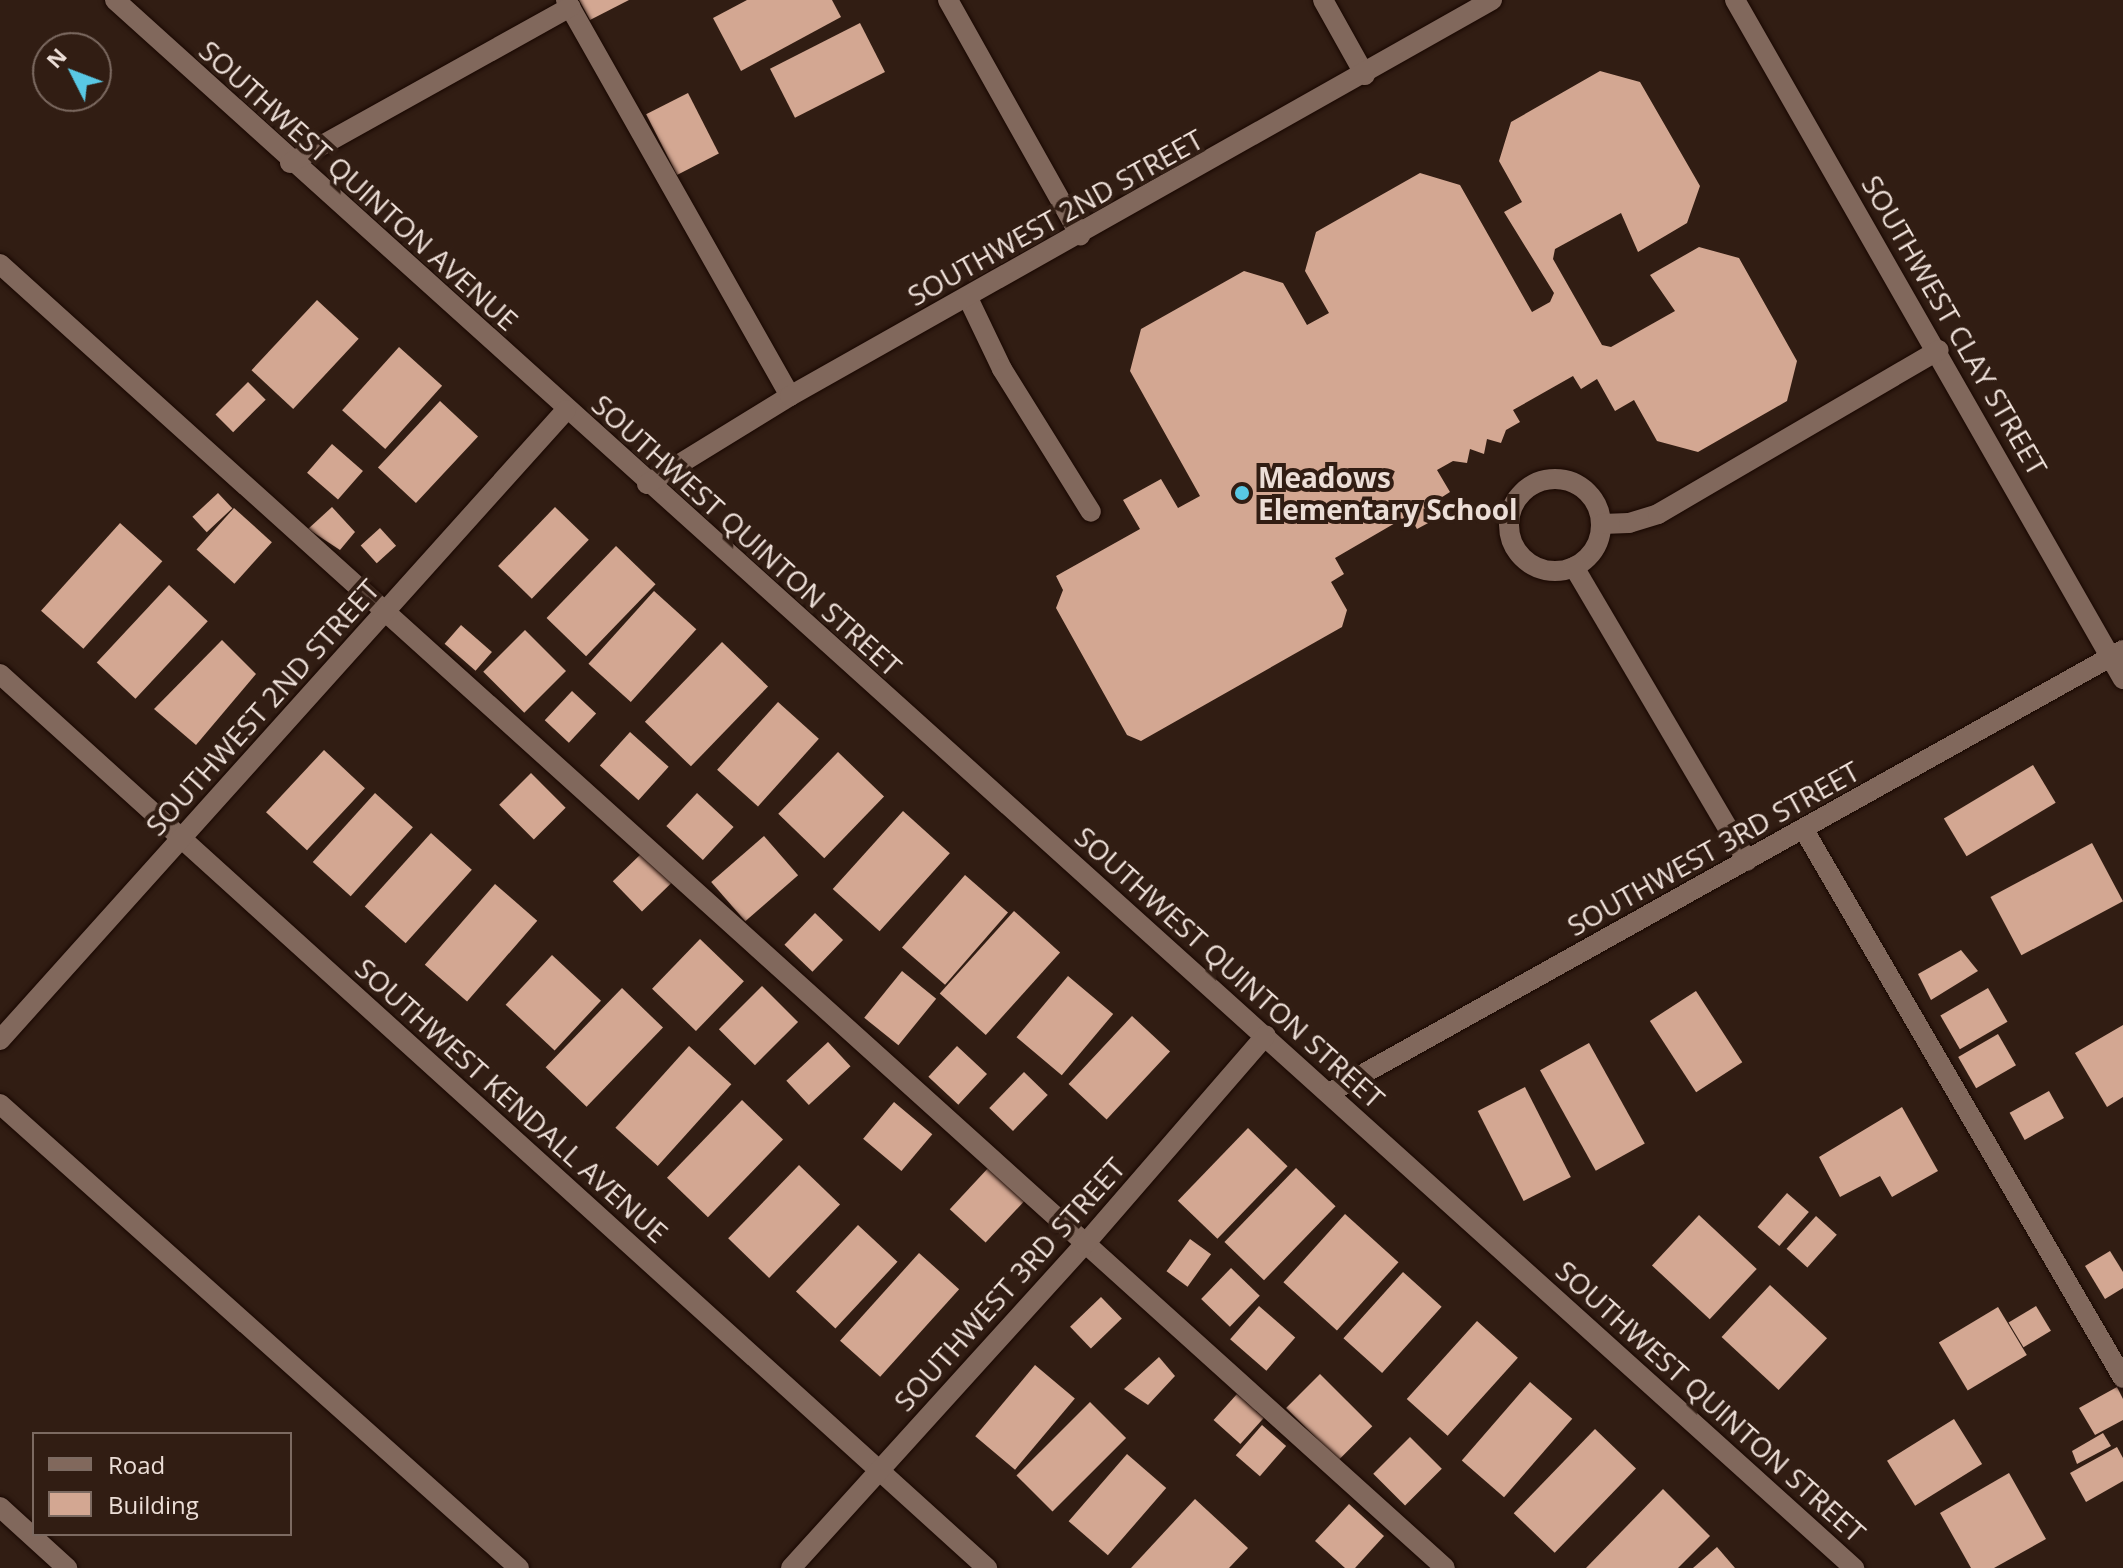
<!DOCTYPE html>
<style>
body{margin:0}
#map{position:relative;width:2123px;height:1568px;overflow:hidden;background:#311d13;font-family:"Open Sans",sans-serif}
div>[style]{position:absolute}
.building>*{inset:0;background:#d3a792;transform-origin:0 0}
.roads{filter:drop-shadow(0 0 2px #180701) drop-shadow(0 0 2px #180701)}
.minor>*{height:20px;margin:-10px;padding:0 10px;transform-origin:10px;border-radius:10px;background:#81685c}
.minor>.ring{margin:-10px;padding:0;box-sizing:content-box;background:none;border:20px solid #81685c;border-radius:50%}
.dots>*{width:22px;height:22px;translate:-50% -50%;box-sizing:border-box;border:4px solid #311d13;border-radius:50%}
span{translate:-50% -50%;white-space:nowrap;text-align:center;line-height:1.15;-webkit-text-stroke:8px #311d13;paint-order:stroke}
.street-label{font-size:28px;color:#ecded7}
.poi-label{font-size:28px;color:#ecded7;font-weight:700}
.left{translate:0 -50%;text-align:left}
.legend{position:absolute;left:32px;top:1432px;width:260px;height:104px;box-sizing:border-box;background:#311d13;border:2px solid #7c6a61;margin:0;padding:10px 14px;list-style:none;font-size:24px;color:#ecded7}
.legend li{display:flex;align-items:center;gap:16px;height:40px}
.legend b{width:40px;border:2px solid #7c6a61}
.north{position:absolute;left:32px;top:32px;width:80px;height:80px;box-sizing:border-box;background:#311d13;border:2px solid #7c6a61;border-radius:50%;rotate:312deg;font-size:22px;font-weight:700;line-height:32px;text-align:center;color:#ecded7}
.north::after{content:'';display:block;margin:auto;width:28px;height:36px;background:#59c8e4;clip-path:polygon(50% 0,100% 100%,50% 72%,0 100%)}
</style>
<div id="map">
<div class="building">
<i style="clip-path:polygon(579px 0,629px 0,590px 20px)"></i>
<i style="clip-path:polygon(747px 0,832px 0,841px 17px,741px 71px,713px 18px)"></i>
<i style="left:860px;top:23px;width:55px;height:101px;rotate:63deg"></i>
<i style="clip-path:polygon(1600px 71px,1640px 82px,1700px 186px,1687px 223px,1638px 252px,1621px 213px,1555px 249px,1553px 259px,1602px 345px,1611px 347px,1675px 311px,1650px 275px,1699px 247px,1739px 258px,1797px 361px,1787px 401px,1698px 452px,1657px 441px,1634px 400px,1615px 411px,1597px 379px,1581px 389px,1573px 376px,1513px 410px,1520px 422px,1506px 430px,1501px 443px,1487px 439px,1484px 454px,1470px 449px,1467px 463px,1453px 461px,1437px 470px,1450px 492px,1439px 499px,1447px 513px,1417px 529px,1409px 515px,1335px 558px,1344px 574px,1331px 582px,1347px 610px,1342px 627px,1141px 741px,1127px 735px,1056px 608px,1063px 590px,1056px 576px,1140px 529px,1123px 500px,1161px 479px,1178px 508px,1200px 496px,1130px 371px,1141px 329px,1244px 271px,1283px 283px,1307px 325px,1329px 313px,1305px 271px,1316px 232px,1420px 173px,1460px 185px,1532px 312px,1550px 302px,1554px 293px,1504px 212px,1522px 202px,1499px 161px,1511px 122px)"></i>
<i style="left:688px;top:93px;width:68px;height:47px;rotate:63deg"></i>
<i style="left:317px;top:300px;width:57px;height:96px;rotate:43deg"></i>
<i style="left:399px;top:347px;width:58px;height:85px;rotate:42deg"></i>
<i style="left:248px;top:382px;width:25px;height:46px;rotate:45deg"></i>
<i style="left:440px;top:401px;width:52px;height:91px;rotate:43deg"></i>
<i style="left:332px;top:444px;width:41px;height:38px;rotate:41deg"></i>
<i style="left:218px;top:493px;width:21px;height:35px;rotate:47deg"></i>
<i style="clip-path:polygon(332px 507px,355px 532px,340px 550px,308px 529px)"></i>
<i style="left:555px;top:507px;width:47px;height:82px;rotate:44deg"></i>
<i style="left:234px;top:508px;width:51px;height:56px;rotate:42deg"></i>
<i style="left:120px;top:523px;width:57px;height:118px;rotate:42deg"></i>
<i style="left:380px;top:528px;width:24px;height:26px;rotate:48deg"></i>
<i style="left:616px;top:546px;width:55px;height:100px;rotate:44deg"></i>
<i style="left:169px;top:585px;width:53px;height:106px;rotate:43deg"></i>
<i style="left:654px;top:591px;width:57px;height:98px;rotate:42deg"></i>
<i style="left:461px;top:625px;width:41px;height:25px;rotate:41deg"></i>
<i style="left:525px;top:630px;width:58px;height:59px;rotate:45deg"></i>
<i style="clip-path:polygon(222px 640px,256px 674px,196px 745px,154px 709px)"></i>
<i style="left:722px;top:642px;width:64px;height:111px;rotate:44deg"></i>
<i style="left:572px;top:691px;width:33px;height:40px;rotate:43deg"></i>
<i style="left:778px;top:702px;width:55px;height:91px;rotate:42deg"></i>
<i style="left:630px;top:732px;width:52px;height:45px;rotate:42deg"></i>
<i style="left:324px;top:750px;width:56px;height:85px;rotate:43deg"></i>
<i style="left:838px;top:752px;width:64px;height:86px;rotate:44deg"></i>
<i style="left:2033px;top:765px;width:44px;height:104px;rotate:59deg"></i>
<i style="left:531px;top:773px;width:49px;height:45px;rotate:45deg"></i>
<i style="left:375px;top:793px;width:51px;height:93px;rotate:42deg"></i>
<i style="left:697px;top:793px;width:50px;height:45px;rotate:43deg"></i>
<i style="left:903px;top:811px;width:63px;height:105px;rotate:42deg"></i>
<i style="left:431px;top:833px;width:55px;height:99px;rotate:42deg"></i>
<i style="left:764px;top:836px;width:52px;height:70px;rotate:49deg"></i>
<i style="left:2092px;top:843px;width:66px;height:115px;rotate:62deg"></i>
<i style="left:643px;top:852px;width:42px;height:42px;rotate:46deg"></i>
<i style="left:965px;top:875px;width:57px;height:96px;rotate:41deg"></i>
<i style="left:495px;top:884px;width:56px;height:107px;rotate:41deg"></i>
<i style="left:1014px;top:911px;width:62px;height:111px;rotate:42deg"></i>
<i style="left:815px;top:913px;width:39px;height:44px;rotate:44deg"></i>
<i style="left:700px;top:939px;width:61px;height:69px;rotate:44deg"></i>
<i style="clip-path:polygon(1961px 950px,1978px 971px,1931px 1000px,1918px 974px)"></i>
<i style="left:552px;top:955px;width:67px;height:68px;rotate:43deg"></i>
<i style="left:902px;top:971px;width:44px;height:60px;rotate:39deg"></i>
<i style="left:1068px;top:976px;width:59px;height:80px;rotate:40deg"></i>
<i style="left:762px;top:986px;width:51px;height:61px;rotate:45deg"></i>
<i style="left:622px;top:988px;width:57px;height:110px;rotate:44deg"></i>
<i style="left:1988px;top:988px;width:39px;height:55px;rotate:60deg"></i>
<i style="left:1696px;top:991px;width:85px;height:55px;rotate:57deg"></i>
<i style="left:1132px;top:1016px;width:52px;height:93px;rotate:43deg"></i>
<i style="clip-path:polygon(2123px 1025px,2123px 1097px,2107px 1107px,2075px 1053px)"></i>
<i style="left:1998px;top:1034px;width:36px;height:46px;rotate:60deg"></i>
<i style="left:828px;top:1042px;width:33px;height:57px;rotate:47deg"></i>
<i style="left:1589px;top:1043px;width:115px;height:56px;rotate:61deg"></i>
<i style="left:689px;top:1046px;width:57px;height:110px;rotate:42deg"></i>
<i style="left:957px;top:1046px;width:41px;height:42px;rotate:43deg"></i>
<i style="left:1024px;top:1072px;width:33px;height:50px;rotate:44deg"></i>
<i style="left:1525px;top:1087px;width:101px;height:53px;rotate:63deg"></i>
<i style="left:2049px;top:1091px;width:31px;height:45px;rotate:61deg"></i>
<i style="left:742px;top:1100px;width:57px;height:108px;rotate:44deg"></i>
<i style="left:894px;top:1102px;width:50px;height:48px;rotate:40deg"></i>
<i style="clip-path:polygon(1902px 1107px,1938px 1171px,1892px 1197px,1880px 1176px,1840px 1197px,1819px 1157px)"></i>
<i style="left:1248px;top:1128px;width:55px;height:101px;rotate:44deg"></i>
<i style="left:799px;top:1165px;width:57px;height:102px;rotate:44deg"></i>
<i style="left:990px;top:1166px;width:49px;height:59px;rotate:43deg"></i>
<i style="left:1296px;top:1168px;width:55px;height:103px;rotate:44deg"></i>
<i style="left:1787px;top:1193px;width:29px;height:45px;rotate:41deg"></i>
<i style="left:1345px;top:1214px;width:72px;height:92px;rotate:42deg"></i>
<i style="left:1699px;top:1215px;width:79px;height:69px;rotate:43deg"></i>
<i style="left:1816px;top:1216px;width:28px;height:44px;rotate:42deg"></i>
<i style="left:858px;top:1225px;width:54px;height:91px;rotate:43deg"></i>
<i style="left:1190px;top:1239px;width:26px;height:40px;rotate:36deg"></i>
<i style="clip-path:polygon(2110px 1251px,2123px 1272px,2123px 1288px,2105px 1299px,2085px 1266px)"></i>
<i style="left:919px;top:1253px;width:54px;height:118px;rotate:42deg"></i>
<i style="left:1231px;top:1268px;width:40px;height:43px;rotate:44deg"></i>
<i style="left:1403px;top:1272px;width:52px;height:89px;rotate:42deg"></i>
<i style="left:1770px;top:1285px;width:78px;height:71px;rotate:43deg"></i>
<i style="left:1101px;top:1297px;width:30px;height:43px;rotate:46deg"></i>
<i style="left:1259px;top:1306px;width:48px;height:44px;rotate:41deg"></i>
<i style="left:2036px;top:1306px;width:29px;height:32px;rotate:59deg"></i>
<i style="left:1998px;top:1307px;width:56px;height:69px;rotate:59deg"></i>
<i style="left:1477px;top:1321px;width:55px;height:105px;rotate:42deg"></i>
<i style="clip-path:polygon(1159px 1357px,1175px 1376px,1148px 1405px,1124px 1389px)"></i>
<i style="left:1035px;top:1365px;width:52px;height:93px;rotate:40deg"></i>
<i style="left:1320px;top:1374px;width:74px;height:48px;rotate:45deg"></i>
<i style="left:1530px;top:1382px;width:56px;height:104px;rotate:41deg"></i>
<i style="clip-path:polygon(2117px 1387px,2123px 1399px,2123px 1420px,2095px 1435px,2079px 1408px)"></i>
<i style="left:1237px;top:1394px;width:36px;height:35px;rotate:42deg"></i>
<i style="left:1090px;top:1402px;width:51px;height:104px;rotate:45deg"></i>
<i style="left:1954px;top:1419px;width:53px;height:79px;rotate:58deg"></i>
<i style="left:1262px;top:1425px;width:32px;height:40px;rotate:41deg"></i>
<i style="left:1595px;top:1429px;width:57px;height:117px;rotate:44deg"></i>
<i style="clip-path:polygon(2103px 1433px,2111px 1446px,2077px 1464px,2072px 1451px)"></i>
<i style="left:1410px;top:1437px;width:45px;height:52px;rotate:45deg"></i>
<i style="clip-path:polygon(2117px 1447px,2123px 1458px,2123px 1481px,2086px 1502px,2070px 1473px)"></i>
<i style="left:1127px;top:1454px;width:52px;height:89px;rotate:41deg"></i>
<i style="clip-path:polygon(2009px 1473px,2046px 1539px,1994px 1568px,1971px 1568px,1940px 1513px)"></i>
<i style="clip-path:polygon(1663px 1489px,1710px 1536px,1678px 1568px,1586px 1568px)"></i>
<i style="clip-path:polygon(1195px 1499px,1248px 1548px,1229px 1568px,1131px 1568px)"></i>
<i style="clip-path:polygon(1349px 1504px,1384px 1536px,1355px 1568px,1345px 1568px,1315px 1541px)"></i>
<i style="clip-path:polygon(1717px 1547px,1735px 1568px,1693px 1568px)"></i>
</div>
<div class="roads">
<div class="minor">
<i style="left:115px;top:0;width:2342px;rotate:42.04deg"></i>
<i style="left:566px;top:0;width:455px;rotate:60.5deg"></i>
<i style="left:948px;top:0;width:270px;rotate:60.7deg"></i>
<i style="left:1323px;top:0;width:86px;rotate:60.8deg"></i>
<i style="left:1735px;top:0;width:782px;rotate:60.26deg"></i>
<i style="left:290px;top:163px;width:321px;rotate:-29.1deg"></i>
<i style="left:0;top:264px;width:1946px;rotate:42.06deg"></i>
<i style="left:968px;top:298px;width:79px;rotate:64.4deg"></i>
<i style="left:1002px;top:369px;width:168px;rotate:58.1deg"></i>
<i class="ring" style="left:1509px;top:479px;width:72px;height:72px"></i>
<i style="left:647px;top:484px;width:168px;rotate:-31.6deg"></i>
<i style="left:790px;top:396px;width:806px;rotate:-29.43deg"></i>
<i style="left:1602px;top:524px;width:27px;rotate:-2deg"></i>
<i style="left:1629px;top:523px;width:30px;rotate:-17deg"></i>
<i style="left:1658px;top:514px;width:325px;rotate:-30.3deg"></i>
<i style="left:1574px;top:567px;width:341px;rotate:59.5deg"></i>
<i style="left:0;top:674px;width:1332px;rotate:42.17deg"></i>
<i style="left:1804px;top:830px;width:634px;rotate:59.8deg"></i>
<i style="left:0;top:1040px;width:847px;rotate:-48.06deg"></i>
<i style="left:1329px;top:1093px;width:909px;rotate:-29.16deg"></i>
<i style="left:0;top:1104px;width:696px;rotate:41.8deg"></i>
<i style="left:0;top:1507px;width:91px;rotate:42.3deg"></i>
<i style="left:791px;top:1568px;width:438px;rotate:-47.8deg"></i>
<i style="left:1085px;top:1244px;width:276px;rotate:-49.1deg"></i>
</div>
</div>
<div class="dots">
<i style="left:1242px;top:493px;background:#59c8e4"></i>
</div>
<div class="street-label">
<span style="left:359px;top:185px;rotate:42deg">SOUTHWEST QUINTON AVENUE</span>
<span style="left:1055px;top:217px;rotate:-29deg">SOUTHWEST 2ND STREET</span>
<span style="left:1955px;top:325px;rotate:60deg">SOUTHWEST CLAY STREET</span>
<span style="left:747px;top:535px;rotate:42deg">SOUTHWEST QUINTON STREET</span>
<span style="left:262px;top:707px;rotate:-48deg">SOUTHWEST 2ND STREET</span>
<span style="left:1713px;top:848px;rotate:-29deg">SOUTHWEST 3RD STREET</span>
<span style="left:1230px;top:967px;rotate:42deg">SOUTHWEST QUINTON STREET</span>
<span style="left:512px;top:1100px;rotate:42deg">SOUTHWEST KENDALL AVENUE</span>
<span style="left:1009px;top:1284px;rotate:-48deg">SOUTHWEST 3RD STREET</span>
<span style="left:1711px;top:1401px;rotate:42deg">SOUTHWEST QUINTON STREET</span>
</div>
<div class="poi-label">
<span class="left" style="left:1258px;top:493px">Meadows<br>Elementary School</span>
</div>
<ul class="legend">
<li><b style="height:10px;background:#81685c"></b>Road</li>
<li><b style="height:22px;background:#d3a792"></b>Building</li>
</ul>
<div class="north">N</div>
</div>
